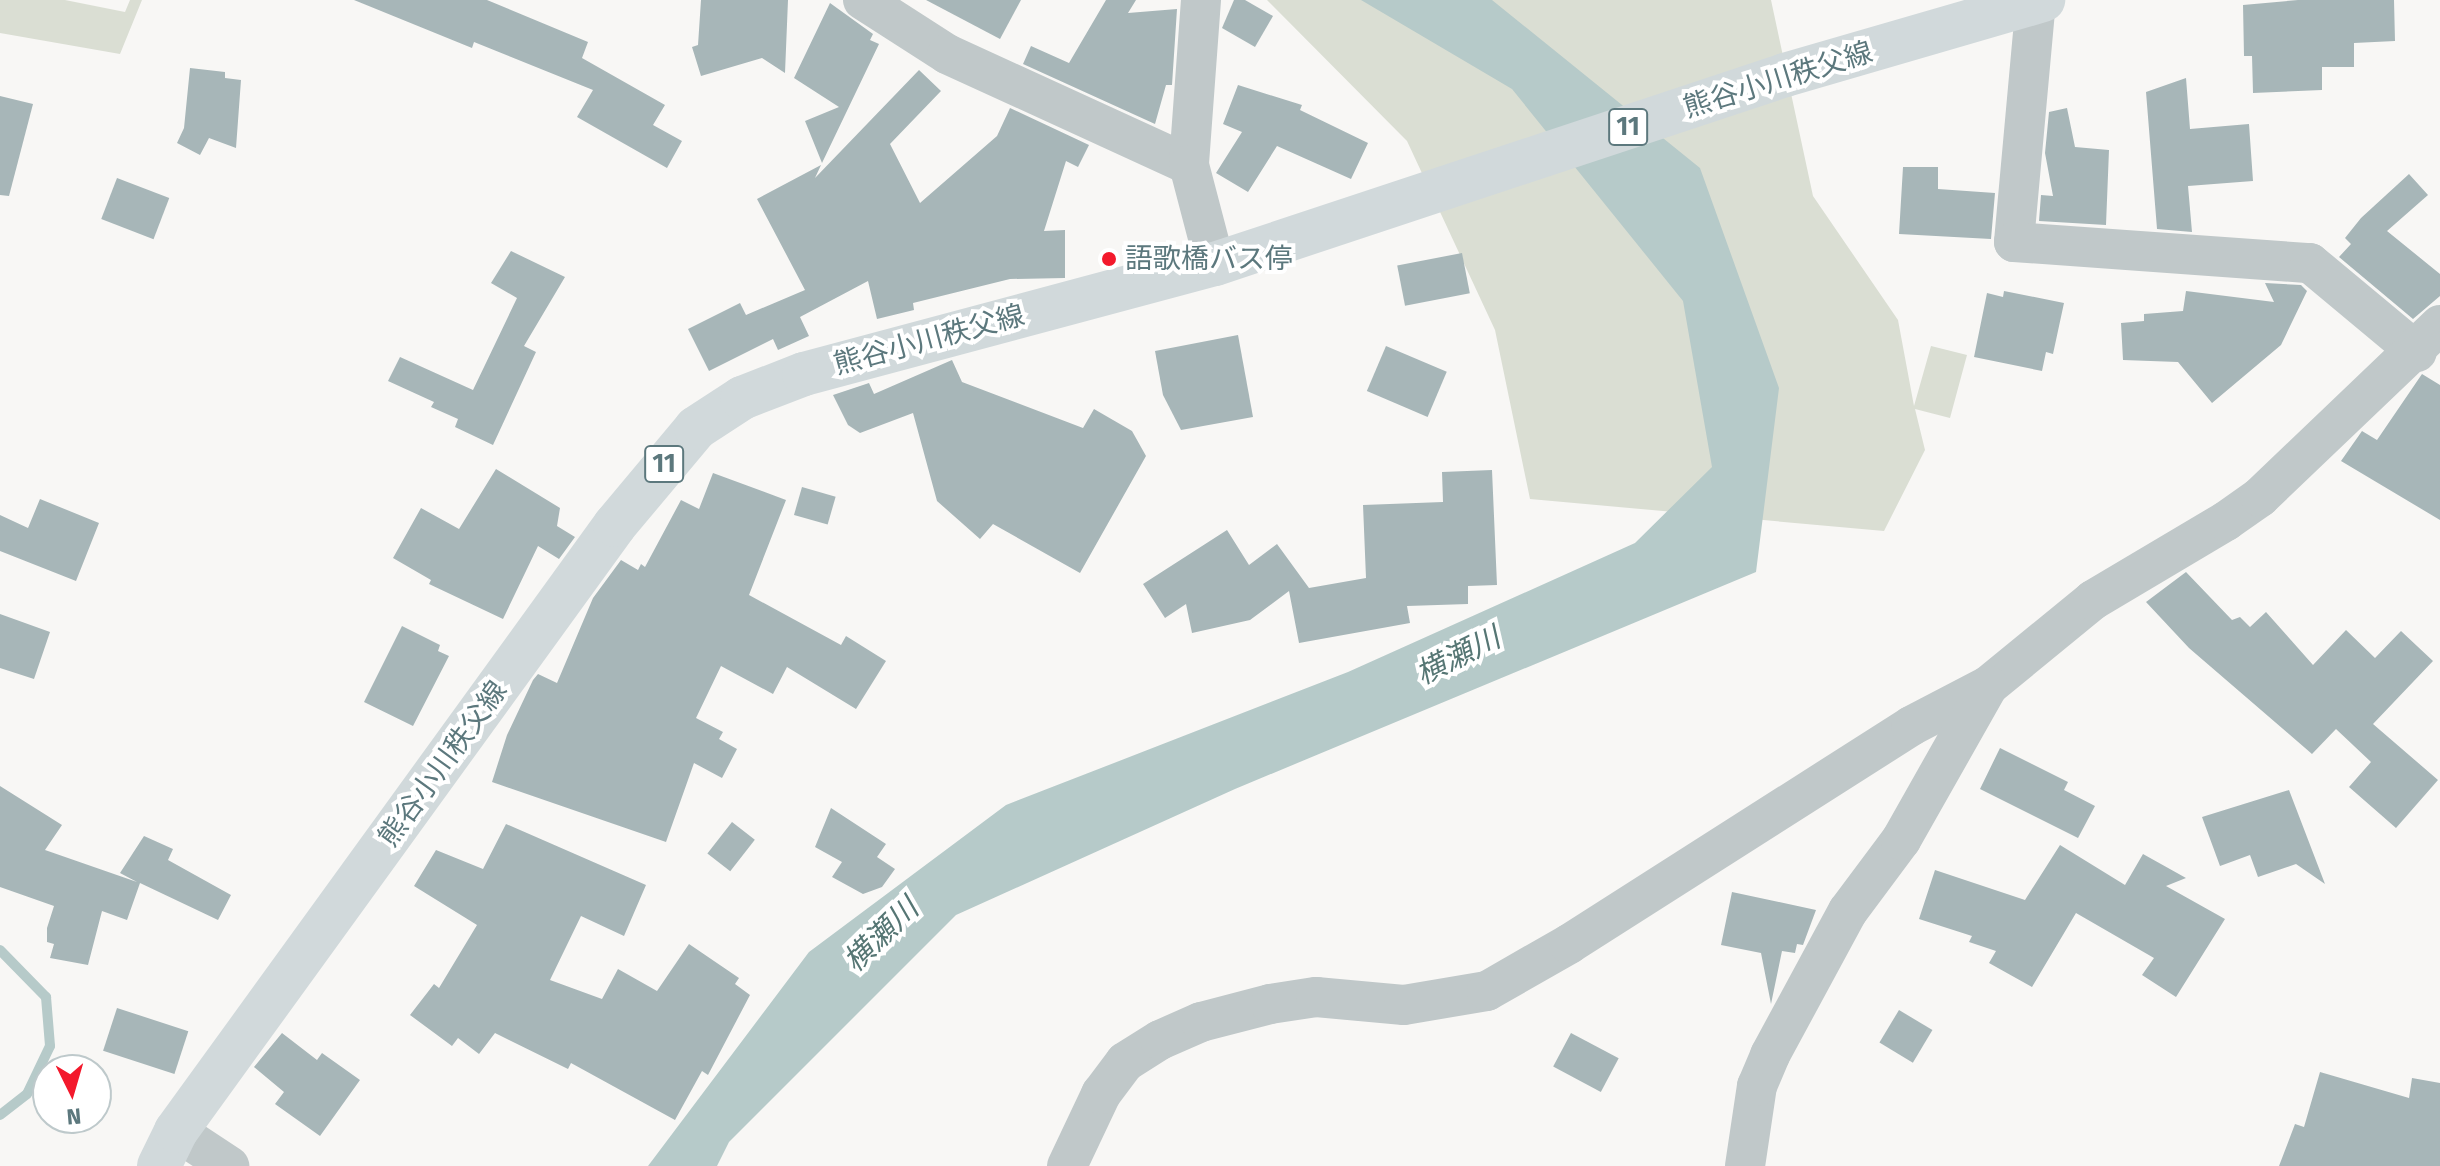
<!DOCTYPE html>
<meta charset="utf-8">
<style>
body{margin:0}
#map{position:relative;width:2440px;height:1166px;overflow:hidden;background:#f8f7f5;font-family:"Fira Sans","Noto Sans JP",sans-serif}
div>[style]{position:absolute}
.green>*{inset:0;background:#daded3}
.water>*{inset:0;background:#b6cac9}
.stream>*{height:10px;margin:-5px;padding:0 5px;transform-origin:5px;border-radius:5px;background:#b6cac9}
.building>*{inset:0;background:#a7b6b8;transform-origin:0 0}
.minor>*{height:40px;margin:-20px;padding:0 20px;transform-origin:20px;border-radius:20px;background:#c0c8c9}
.primary>*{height:44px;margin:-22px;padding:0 22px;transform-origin:22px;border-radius:22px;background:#d1d9db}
.dots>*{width:22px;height:22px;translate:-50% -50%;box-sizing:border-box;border:4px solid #fff;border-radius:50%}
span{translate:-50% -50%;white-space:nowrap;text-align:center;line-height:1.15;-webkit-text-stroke:8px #fff;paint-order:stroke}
.shield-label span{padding:2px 6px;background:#fff;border:2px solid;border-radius:6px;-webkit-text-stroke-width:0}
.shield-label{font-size:26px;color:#5c787d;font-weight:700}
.street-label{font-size:28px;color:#5c787d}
.poi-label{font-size:28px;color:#5c787d}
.left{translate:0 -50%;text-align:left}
.water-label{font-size:30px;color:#567674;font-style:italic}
.north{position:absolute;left:32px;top:1054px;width:80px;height:80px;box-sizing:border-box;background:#fff;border:2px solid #bec9cb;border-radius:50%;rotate:175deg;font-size:22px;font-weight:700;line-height:32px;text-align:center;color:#5c787d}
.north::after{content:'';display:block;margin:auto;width:28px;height:36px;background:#f3192c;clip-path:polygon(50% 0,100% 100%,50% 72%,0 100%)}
</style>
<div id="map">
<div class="green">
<i style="clip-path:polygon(0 0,65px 0,125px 12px,130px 0,142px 0,120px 54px,0 33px)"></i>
<i style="clip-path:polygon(1267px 0,1771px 0,1813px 196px,1898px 320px,1914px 406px,1931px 346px,1967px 355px,1950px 418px,1915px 409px,1925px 450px,1884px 531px,1530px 499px,1495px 330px,1407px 141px)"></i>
</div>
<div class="water">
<i style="clip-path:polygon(1361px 0,1492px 0,1700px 168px,1779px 388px,1756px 572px,1235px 789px,956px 915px,729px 1142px,717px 1166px,648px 1166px,809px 952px,1006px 805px,1348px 672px,1635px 543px,1712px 467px,1683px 301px,1512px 89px)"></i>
</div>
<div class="stream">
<i style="left:0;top:950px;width:66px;rotate:45.6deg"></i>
<i style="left:46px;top:997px;width:49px;rotate:85.3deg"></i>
<i style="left:50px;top:1046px;width:53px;rotate:115.6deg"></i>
<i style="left:27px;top:1094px;width:34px;rotate:142deg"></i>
</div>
<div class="building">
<i style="clip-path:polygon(354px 0,487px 0,588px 42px,582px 58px,665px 105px,653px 125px,682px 141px,667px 168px,577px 117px,593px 90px,474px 42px,472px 48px)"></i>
<i style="clip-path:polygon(701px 0,788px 0,785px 73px,762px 58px,701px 76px,692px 47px,698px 45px)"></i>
<i style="clip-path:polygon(926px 0,1021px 0,1000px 39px)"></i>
<i style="clip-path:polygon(1106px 0,1136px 0,1128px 13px,1177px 9px,1172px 85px,1166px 85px,1155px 124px,1023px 64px,1031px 46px,1069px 63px)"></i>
<i style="clip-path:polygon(1234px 0,1245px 0,1273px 16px,1255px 47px,1222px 28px)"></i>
<i style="clip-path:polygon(2298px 0,2394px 0,2395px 41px,2354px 43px,2354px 67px,2322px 67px,2322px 90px,2253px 93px,2252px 56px,2244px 56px,2243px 5px)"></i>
<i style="clip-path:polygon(830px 3px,873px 34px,870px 40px,879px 44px,822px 163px,805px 121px,839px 107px,794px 78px)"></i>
<i style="clip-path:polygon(190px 68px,225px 72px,225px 78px,241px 80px,236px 148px,209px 138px,200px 155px,177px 143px,184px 128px)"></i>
<i style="clip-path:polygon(919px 70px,941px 91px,890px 144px,920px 203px,997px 136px,1010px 108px,1089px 145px,1078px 167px,1066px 161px,1044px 231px,1065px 230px,1065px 278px,1010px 279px,913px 303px,914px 310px,877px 319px,868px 281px,800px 317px,809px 336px,778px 350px,773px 339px,709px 371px,688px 329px,740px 303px,746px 315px,805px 290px,757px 199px,821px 165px,815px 178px)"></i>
<i style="clip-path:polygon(2186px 78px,2190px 129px,2249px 124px,2253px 181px,2188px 186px,2192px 232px,2157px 229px,2146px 92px)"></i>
<i style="clip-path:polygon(1238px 85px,1302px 105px,1300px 110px,1368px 143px,1351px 179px,1277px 146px,1248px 192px,1216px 173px,1242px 132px,1223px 124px)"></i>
<i style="clip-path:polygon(0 96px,33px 104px,9px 196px,0 195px)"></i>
<i style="clip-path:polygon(2067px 108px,2075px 147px,2109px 150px,2106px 225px,2039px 221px,2041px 195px,2053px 196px,2045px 153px,2049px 112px)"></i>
<i style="clip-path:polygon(1903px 167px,1938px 167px,1938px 189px,1995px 193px,1991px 239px,1899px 234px)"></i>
<i style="clip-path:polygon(2409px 174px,2428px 195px,2387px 231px,2440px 274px,2440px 296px,2413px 319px,2339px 257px,2351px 244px,2345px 238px,2361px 218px)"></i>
<i style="left:117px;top:178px;width:56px;height:44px;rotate:21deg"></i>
<i style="clip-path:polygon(511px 251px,565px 277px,524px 346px,536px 352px,493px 445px,455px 427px,458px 419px,431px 407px,434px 402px,388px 381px,400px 357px,473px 390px,517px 298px,491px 283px)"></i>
<i style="left:1462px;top:253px;width:41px;height:66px;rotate:79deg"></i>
<i style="clip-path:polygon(2265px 283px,2301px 285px,2307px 291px,2281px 345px,2212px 403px,2178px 362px,2123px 360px,2121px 323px,2144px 321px,2144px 314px,2183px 311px,2186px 291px,2274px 302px)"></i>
<i style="clip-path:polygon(2004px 291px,2064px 303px,2053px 354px,2046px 352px,2042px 371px,1974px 357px,1987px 293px,2003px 297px)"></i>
<i style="clip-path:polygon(1238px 335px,1253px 417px,1181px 430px,1163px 395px,1155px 351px)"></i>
<i style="left:1386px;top:346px;width:66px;height:49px;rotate:23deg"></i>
<i style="clip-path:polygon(952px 360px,962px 382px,1083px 428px,1094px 409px,1132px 431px,1146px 456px,1080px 573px,993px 524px,980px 539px,937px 501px,913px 413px,860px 433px,848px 425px,833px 395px,869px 383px,874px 394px)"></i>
<i style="clip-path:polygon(2422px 374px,2440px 385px,2440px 520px,2341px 461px,2362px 431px,2377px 440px)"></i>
<i style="clip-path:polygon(496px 469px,560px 508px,557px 526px,575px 537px,559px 559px,538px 546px,503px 619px,429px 584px,431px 580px,393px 558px,421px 508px,459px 529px)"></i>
<i style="clip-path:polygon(1492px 470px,1497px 585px,1468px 586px,1468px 604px,1407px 606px,1410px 623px,1299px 643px,1289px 591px,1250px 620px,1192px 633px,1186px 604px,1165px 618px,1143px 584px,1227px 530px,1249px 565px,1277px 544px,1309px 588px,1366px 578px,1363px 505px,1443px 502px,1442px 472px)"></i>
<i style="clip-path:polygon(713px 473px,786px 500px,749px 595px,841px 645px,846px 636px,886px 661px,856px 709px,787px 667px,773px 694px,721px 666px,696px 718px,723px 732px,719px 739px,737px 749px,722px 778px,694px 763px,666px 842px,492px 782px,507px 735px,533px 680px,538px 674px,557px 683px,593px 598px,621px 560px,638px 570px,641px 564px,645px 567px,681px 500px,699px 509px)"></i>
<i style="left:802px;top:487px;width:35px;height:29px;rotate:16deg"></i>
<i style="clip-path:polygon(40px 499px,99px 523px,76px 581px,0 551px,0 515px,28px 528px)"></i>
<i style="clip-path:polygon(2186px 572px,2232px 620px,2240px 617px,2250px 627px,2266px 612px,2313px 665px,2346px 630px,2375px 658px,2401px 631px,2433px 661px,2373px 724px,2438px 780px,2396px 828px,2349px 787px,2371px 762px,2336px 729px,2312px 754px,2189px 648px,2146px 602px)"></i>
<i style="clip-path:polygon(0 614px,50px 632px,34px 679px,0 668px)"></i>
<i style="clip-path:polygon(402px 626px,440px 645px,438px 651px,449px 656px,413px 726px,364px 702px)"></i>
<i style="clip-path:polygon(2000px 748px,2068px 782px,2064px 790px,2095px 806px,2078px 838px,1980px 789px)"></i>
<i style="clip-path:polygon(0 786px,62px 825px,45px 850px,137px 882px,120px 873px,144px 836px,173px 849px,168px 860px,231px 895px,218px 920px,140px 883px,127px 920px,102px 911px,88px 965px,50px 958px,54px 944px,47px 942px,47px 928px,54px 906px,0 887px)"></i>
<i style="clip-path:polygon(2289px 790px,2325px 884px,2296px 864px,2258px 877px,2250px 855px,2220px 866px,2202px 817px)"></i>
<i style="clip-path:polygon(831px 808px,886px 844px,877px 857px,895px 869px,882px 887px,863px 894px,832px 877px,842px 862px,815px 847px)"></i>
<i style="left:732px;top:822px;width:29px;height:40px;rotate:38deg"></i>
<i style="clip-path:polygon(506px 824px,646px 885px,624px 936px,581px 916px,550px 980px,602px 999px,618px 969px,657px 991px,689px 944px,739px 978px,735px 984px,750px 995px,708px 1075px,702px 1071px,675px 1120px,571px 1063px,568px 1069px,495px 1033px,479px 1054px,458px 1038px,452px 1046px,410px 1015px,434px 984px,439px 988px,477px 925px,414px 886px,436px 850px,483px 869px)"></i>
<i style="clip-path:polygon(2060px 845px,2125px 885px,2143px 854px,2186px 878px,2166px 886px,2225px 919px,2176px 997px,2142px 975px,2154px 958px,2076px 913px,2032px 987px,1989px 963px,1996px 951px,1969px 942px,1972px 936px,1919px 919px,1935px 870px,2025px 900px)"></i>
<i style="clip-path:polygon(1732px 892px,1816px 910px,1803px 945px,1797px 944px,1795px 953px,1782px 951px,1771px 1004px,1761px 953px,1721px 945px)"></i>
<i style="left:117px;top:1008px;width:75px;height:45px;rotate:18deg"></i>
<i style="left:1899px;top:1010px;width:39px;height:38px;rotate:31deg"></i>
<i style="clip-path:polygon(282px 1033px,317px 1060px,322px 1053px,360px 1080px,320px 1136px,275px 1104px,284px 1092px,254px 1067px)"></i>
<i style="left:1571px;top:1033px;width:54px;height:38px;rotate:28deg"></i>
<i style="clip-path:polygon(2320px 1072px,2409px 1098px,2412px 1078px,2440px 1083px,2440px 1166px,2279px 1166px,2295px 1124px,2304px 1127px)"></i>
</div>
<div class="minor">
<i style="left:863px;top:0;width:100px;rotate:32.7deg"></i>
<i style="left:947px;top:54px;width:266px;rotate:24.6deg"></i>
<i style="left:1201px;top:0;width:165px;rotate:94.2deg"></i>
<i style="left:1189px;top:165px;width:102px;rotate:75.3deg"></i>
<i style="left:2036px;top:0;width:243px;rotate:95.2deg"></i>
<i style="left:2014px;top:242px;width:297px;rotate:4.1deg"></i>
<i style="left:2310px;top:263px;width:139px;rotate:39.8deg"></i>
<i style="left:176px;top:1131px;width:64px;rotate:33.4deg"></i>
<i style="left:1067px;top:1166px;width:80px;rotate:-64.7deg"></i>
<i style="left:1101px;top:1094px;width:40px;rotate:-53deg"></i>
<i style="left:1125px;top:1062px;width:41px;rotate:-32.2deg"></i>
<i style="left:1160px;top:1040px;width:45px;rotate:-23.7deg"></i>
<i style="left:1201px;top:1022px;width:71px;rotate:-14.6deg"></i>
<i style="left:1270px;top:1004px;width:47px;rotate:-8.7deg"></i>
<i style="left:1316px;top:997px;width:88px;rotate:5.2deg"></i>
<i style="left:1404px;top:1005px;width:84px;rotate:-9.6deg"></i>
<i style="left:1487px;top:991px;width:95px;rotate:-29.8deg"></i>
<i style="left:1569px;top:944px;width:406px;rotate:-32.5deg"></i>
<i style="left:1911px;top:726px;width:87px;rotate:-27.5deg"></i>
<i style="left:1988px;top:686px;width:136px;rotate:-39.3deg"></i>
<i style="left:2093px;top:600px;width:155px;rotate:-30.7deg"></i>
<i style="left:2226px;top:521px;width:42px;rotate:-35.2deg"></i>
<i style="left:2260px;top:497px;width:249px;rotate:-43.7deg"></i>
<i style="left:1745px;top:1166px;width:81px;rotate:-81.5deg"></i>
<i style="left:1757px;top:1086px;width:34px;rotate:-67deg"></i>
<i style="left:1770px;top:1055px;width:164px;rotate:-61.6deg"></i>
<i style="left:1848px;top:911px;width:89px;rotate:-53.3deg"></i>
<i style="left:1901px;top:840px;width:177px;rotate:-60.5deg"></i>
</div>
<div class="primary">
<i style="left:159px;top:1166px;width:39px;rotate:-64deg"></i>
<i style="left:176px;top:1131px;width:748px;rotate:-54.08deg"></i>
<i style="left:615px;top:525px;width:126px;rotate:-50.1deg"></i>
<i style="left:696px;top:428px;width:55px;rotate:-33.1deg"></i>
<i style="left:742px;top:398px;width:66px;rotate:-21.2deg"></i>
<i style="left:804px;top:374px;width:425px;rotate:-15deg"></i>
<i style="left:1215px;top:264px;width:601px;rotate:-18.34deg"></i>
<i style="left:1785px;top:75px;width:269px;rotate:-16.2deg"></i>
</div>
<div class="dots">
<i style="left:1109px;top:259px;background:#f3192c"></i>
</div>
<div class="shield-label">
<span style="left:1628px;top:127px">11</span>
<span style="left:664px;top:464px">11</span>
</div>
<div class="street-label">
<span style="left:1778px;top:80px;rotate:-17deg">熊谷小川秩父線</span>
<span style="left:929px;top:340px;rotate:-15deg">熊谷小川秩父線</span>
<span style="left:443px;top:764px;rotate:-54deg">熊谷小川秩父線</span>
</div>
<div class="poi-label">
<span class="left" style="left:1125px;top:259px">語歌橋バス停</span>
</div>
<div class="water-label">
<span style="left:1458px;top:656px;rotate:-27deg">横瀬川</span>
<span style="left:881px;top:935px;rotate:-44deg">横瀬川</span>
</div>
<div class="north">N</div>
</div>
